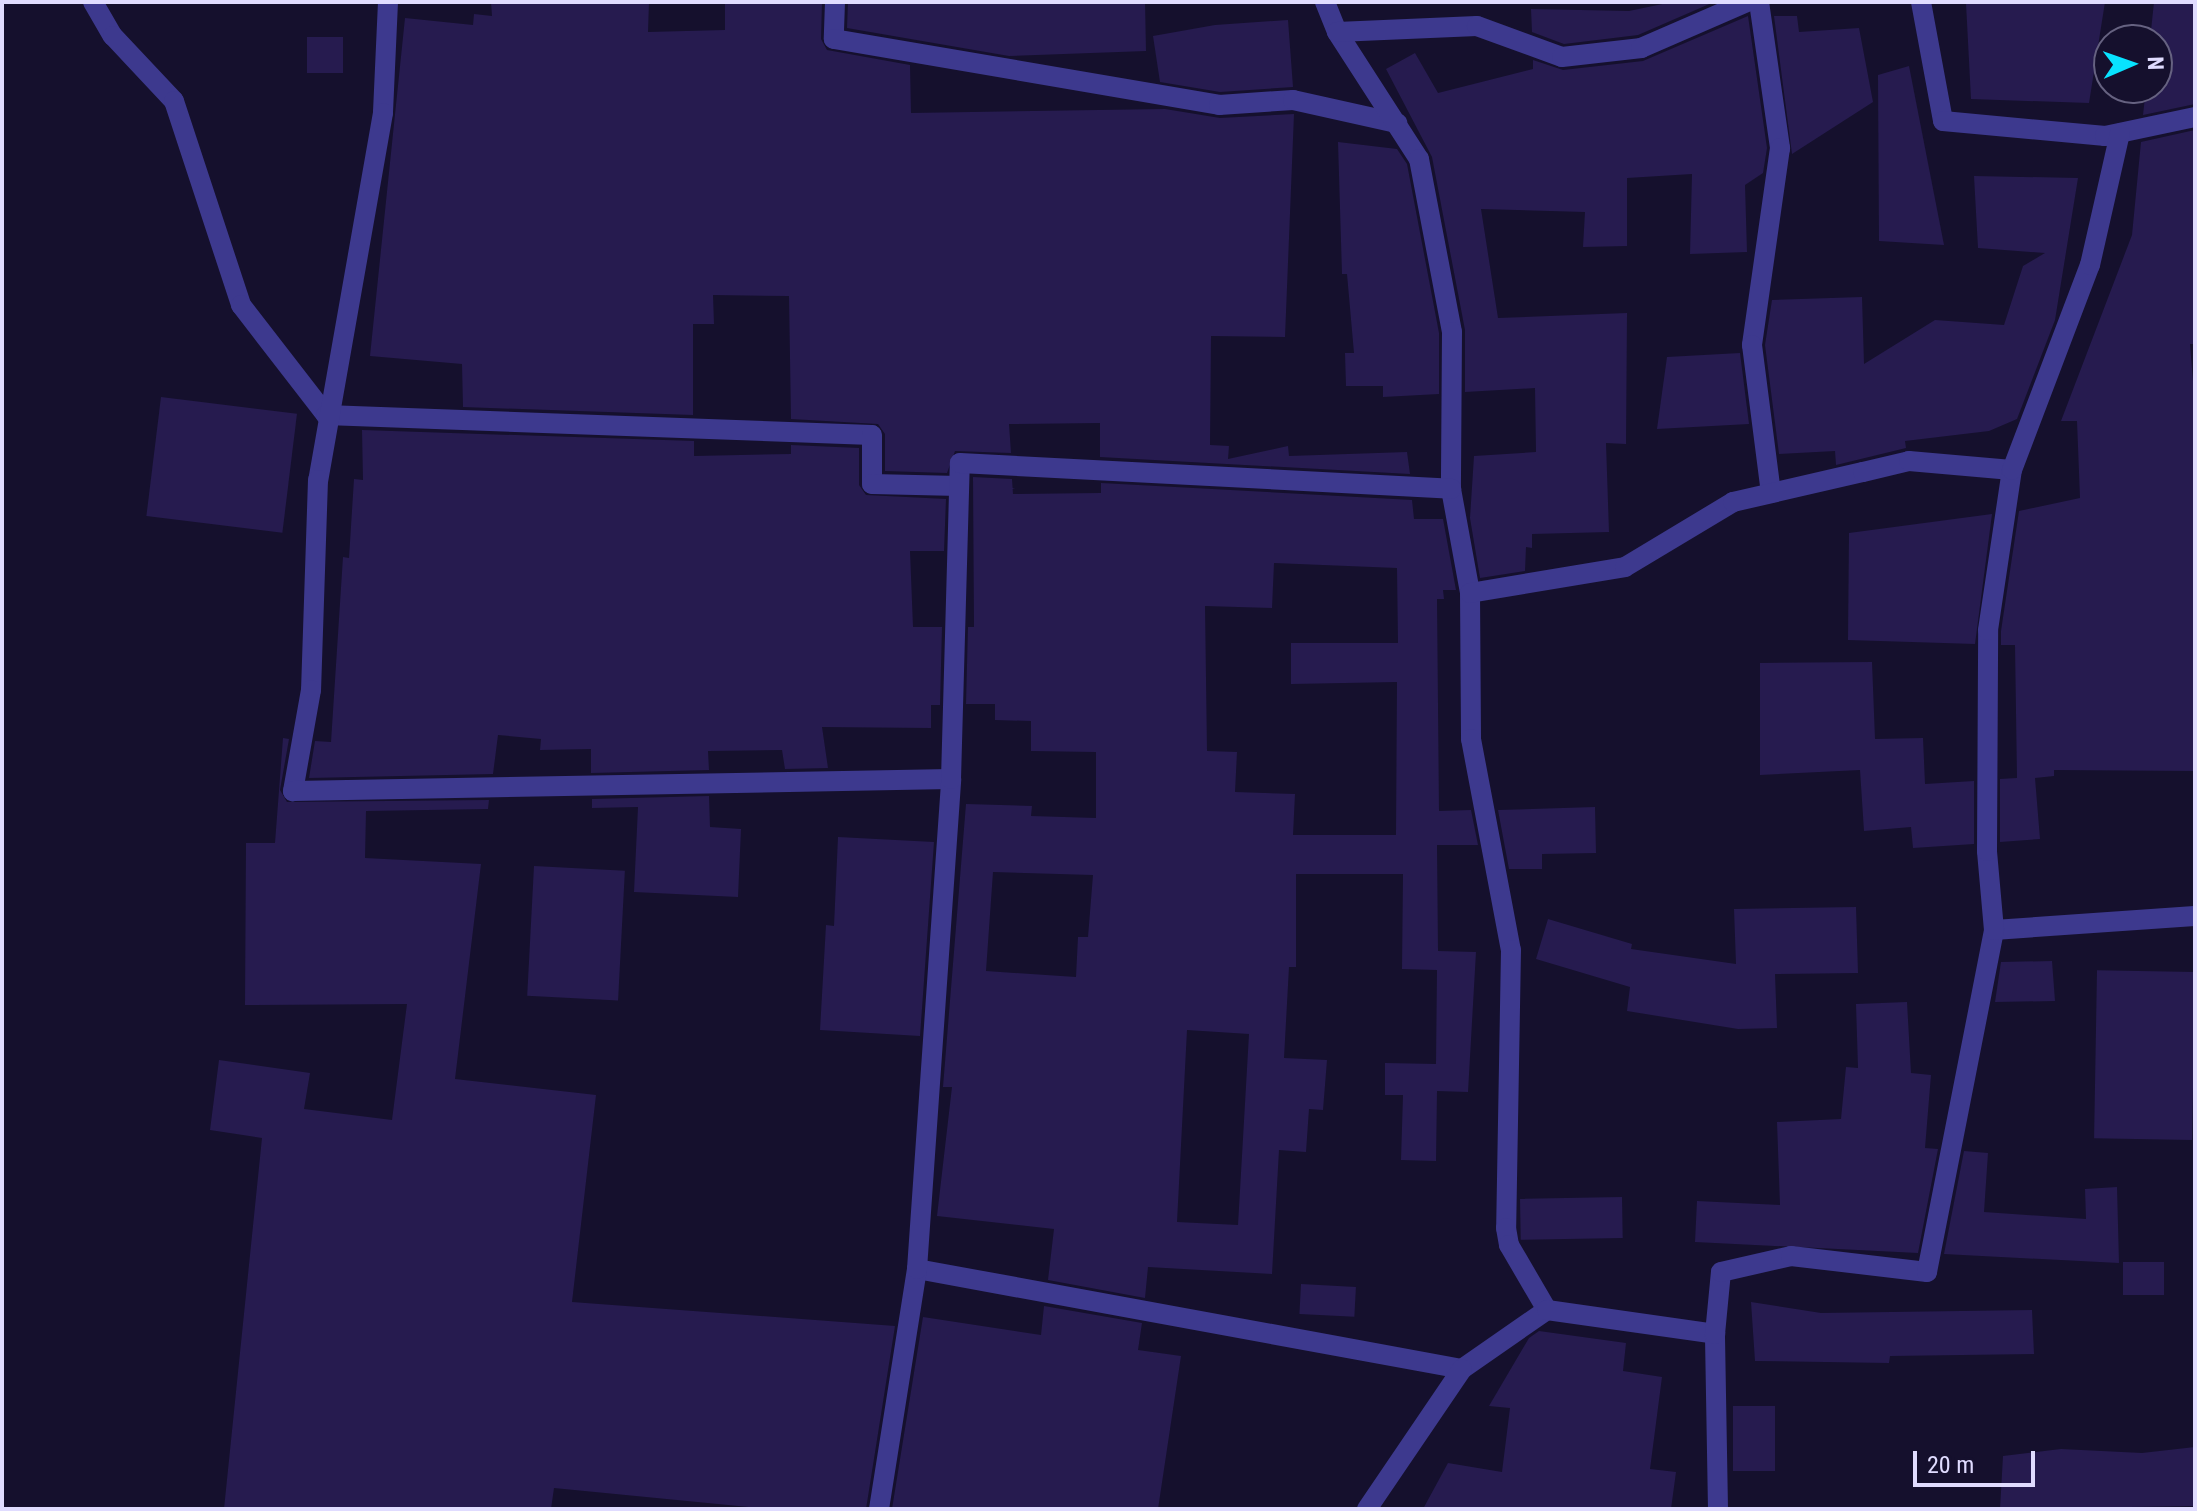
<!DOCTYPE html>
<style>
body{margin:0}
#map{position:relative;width:2197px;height:1511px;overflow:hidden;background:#15102d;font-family:"Roboto Condensed",sans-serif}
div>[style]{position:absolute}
.building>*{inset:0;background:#261b4f;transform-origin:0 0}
.minor>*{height:20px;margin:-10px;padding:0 10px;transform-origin:10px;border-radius:10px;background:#3d398e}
span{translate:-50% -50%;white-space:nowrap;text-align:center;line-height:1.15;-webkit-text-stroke:7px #15102d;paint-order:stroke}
.frame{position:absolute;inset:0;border:4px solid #e0dcff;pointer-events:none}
.north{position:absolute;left:2093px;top:24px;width:80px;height:80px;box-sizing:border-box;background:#15102d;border:2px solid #666281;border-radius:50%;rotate:88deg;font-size:22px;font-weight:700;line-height:32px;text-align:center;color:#e0dcff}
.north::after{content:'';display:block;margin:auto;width:28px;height:36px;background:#08e3ff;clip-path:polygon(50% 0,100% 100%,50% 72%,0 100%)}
.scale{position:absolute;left:1913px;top:1451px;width:122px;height:36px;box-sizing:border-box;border:4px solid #e0dcff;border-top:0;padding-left:10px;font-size:24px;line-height:28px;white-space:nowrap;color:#e0dcff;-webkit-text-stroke:6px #15102d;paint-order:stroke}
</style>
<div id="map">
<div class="building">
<i style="clip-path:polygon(491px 2px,649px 2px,648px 32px,725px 30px,725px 2px,822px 2px,821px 39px,827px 50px,910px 65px,911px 113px,1165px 109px,1220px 118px,1294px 114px,1285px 337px,1211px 336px,1210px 445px,1229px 446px,1228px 459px,1288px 446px,1289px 456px,1407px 452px,1410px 474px,1100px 457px,1100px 423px,1009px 424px,1011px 453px,955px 451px,947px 473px,885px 471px,885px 434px,878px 424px,791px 419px,789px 296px,713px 295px,714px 324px,693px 324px,693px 415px,463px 407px,462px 364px,370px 356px,405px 18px,473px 25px,474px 14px,492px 16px)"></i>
<i style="clip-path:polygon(848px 2px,1145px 2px,1146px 51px,1009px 56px,847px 28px)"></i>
<i style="clip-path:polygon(1672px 2px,1714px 2px,1638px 35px,1564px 44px,1532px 32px,1531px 9px,1629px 11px)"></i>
<i style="clip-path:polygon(2105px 2px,2089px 103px,1971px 99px,1966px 3px)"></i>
<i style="clip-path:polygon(2154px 2px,2195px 2px,2195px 104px,2143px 115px,2146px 88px,2157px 88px,2157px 40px,2150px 40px)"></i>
<i style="clip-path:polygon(1748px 16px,1767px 148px,1763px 173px,1745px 185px,1747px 252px,1690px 254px,1692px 174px,1627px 178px,1627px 246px,1583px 247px,1585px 212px,1481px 209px,1498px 318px,1627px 313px,1626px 444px,1606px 443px,1609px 532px,1532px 534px,1532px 548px,1526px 547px,1525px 571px,1480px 578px,1470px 518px,1474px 456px,1536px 452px,1535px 388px,1465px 392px,1465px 330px,1432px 157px,1386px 69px,1415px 53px,1438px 93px,1533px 69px,1533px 60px,1563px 70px,1643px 61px)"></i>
<i style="clip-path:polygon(1774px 16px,1797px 16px,1799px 32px,1859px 28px,1873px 102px,1792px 154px)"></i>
<i style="clip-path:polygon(1288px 20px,1293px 87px,1220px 92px,1160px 82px,1153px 36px,1215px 25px)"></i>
<i style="left:307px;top:37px;width:36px;height:36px"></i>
<i style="clip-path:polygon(1909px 66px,1944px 245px,1879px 241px,1878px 75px)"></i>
<i style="clip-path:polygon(2195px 130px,2195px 344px,2190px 344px,2195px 406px,2195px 771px,2054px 770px,2054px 776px,2035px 778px,2040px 839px,2000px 842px,2000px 779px,2017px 778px,2015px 645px,2001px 645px,2001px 631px,2019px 511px,2080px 498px,2077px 421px,2061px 421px,2132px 235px,2141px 142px)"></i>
<i style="clip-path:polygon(1338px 142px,1397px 149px,1407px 164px,1439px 333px,1439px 394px,1383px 397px,1383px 386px,1346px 386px,1345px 353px,1354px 353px,1347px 274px,1342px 274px)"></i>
<i style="clip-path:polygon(1974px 176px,2078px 178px,2055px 320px,2017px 419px,1989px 431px,1905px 441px,1906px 448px,1836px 465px,1835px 451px,1779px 454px,1765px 345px,1772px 300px,1862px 297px,1864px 364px,1935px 320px,2004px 325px,2023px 266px,2045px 253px,1978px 248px)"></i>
<i style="clip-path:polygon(1740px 353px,1749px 424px,1657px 429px,1667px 357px)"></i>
<i style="left:161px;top:397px;width:137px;height:120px;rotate:7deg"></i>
<i style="clip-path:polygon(362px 430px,694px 441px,694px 456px,791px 454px,791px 445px,859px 448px,859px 485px,866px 495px,946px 499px,944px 551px,910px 551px,913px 627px,942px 627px,940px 705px,931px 705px,931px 728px,822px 727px,828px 768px,785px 769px,782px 750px,708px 751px,709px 770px,591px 773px,591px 749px,540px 750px,541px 739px,498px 735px,493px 774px,309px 778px,315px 741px,331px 742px,343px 557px,349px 558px,354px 479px,363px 480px)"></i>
<i style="clip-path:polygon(evenodd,973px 477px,1012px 479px,1013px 494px,1101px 493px,1101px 483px,1412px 500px,1414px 519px,1443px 519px,1456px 590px,1443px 590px,1444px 599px,1437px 599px,1439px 811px,1471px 810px,1478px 845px,1437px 845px,1438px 951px,1476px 952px,1468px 1092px,1437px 1091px,1436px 1161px,1401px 1160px,1403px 1095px,1385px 1095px,1385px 1063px,1436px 1064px,1437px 970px,1402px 969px,1403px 874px,1296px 874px,1296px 967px,1289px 967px,1284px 1058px,1327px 1060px,1323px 1110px,1309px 1109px,1306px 1152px,1279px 1150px,1272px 1274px,1148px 1267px,1145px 1298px,1048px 1280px,1054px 1229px,937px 1216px,952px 1087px,943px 1087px,966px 804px,1032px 806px,1031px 816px,1096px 818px,1096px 752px,1031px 751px,1031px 721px,995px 720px,995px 704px,966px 704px,968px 627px,974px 627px,973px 477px,1274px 563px,1397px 568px,1398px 643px,1291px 643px,1291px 684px,1397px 682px,1396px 835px,1293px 835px,1295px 794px,1235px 792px,1237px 752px,1207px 751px,1205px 606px,1272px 608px,1274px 563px,973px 477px,993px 872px,1093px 875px,1088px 937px,1078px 937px,1076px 977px,986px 971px,993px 872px,973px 477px,1187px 1030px,1249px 1034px,1238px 1225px,1177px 1222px,1187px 1030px)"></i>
<i style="clip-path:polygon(1992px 514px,1975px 644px,1848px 640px,1849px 533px)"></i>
<i style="clip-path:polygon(1872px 662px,1875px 739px,1923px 738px,1925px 784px,1974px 781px,1974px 844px,1913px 848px,1911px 827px,1864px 831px,1860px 770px,1760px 775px,1760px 663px)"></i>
<i style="clip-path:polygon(283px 738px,289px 739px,280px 790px,287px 802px,489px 800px,488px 809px,366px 811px,365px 858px,481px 864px,455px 1079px,596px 1095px,572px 1302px,895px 1326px,866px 1509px,768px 1509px,554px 1488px,551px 1509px,224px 1509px,262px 1138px,210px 1130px,219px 1060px,310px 1073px,304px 1109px,392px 1120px,407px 1004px,245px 1005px,246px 843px,275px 843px)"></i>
<i style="clip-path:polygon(709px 796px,710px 827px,741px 829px,738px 897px,634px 892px,638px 807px,592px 808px,592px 799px)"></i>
<i style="clip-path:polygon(1595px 807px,1596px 853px,1542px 854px,1542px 869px,1509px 869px,1498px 810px)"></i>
<i style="clip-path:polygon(838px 837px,934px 842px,920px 1036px,820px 1030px,826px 925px,834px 926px)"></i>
<i style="left:534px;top:866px;width:91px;height:130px;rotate:3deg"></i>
<i style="clip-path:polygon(1856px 907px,1858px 973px,1775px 974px,1777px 1028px,1738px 1029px,1627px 1011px,1630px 987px,1536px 959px,1548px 919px,1632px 944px,1631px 949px,1736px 964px,1734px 909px)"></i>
<i style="clip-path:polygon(2052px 961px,2055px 1001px,1995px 1002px,2001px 962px)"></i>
<i style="left:2195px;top:972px;width:168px;height:98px;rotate:91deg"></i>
<i style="clip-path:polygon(1907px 1002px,1911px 1073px,1931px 1075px,1925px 1148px,1938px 1149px,1918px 1253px,1695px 1242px,1697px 1201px,1780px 1205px,1777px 1122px,1841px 1119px,1846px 1067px,1858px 1068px,1856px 1004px)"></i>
<i style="clip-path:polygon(1964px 1151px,1988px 1153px,1984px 1212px,2086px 1219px,2085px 1189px,2117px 1187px,2119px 1263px,1944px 1254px)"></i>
<i style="left:1622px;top:1197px;width:41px;height:102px;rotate:89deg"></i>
<i style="left:2164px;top:1262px;width:33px;height:41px;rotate:90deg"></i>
<i style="left:1301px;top:1284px;width:55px;height:30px;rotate:3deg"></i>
<i style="clip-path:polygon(1751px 1302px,1821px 1313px,2032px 1310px,2034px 1354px,1890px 1356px,1889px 1363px,1755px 1361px)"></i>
<i style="clip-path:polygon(1044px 1306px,1142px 1323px,1138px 1350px,1181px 1356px,1158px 1509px,892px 1509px,923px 1317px,1041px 1335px)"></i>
<i style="clip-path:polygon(1539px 1331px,1626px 1343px,1623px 1371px,1662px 1377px,1650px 1469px,1676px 1472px,1671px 1509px,1423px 1509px,1448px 1463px,1502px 1472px,1510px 1408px,1489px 1406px,1529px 1338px)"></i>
<i style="left:1733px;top:1406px;width:42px;height:65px"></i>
<i style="clip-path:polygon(2195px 1447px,2195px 1506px,2000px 1509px,2003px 1456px,2061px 1449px,2142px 1453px)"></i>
</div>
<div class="minor">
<i style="left:93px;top:2px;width:39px;rotate:60deg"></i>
<i style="left:113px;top:36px;width:89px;rotate:46.8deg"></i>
<i style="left:174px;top:101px;width:215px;rotate:71.8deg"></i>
<i style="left:241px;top:305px;width:139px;rotate:52.3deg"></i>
<i style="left:326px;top:415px;width:546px;rotate:2.1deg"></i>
<i style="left:872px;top:435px;width:49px;rotate:90deg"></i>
<i style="left:872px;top:484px;width:87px;rotate:1.3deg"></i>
<i style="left:388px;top:2px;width:111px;rotate:92.6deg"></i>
<i style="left:383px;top:113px;width:373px;rotate:100deg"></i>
<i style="left:318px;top:480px;width:210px;rotate:91.9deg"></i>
<i style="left:311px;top:690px;width:103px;rotate:100.1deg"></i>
<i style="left:293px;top:791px;width:658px;rotate:-1.04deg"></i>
<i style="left:835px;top:2px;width:37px;rotate:92deg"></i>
<i style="left:834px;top:39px;width:391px;rotate:9.7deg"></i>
<i style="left:1219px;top:105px;width:74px;rotate:-3.9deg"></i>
<i style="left:1293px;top:100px;width:107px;rotate:12.5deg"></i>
<i style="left:1325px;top:2px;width:32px;rotate:68deg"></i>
<i style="left:1337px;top:32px;width:151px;rotate:57.2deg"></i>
<i style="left:1419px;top:159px;width:176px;rotate:79.2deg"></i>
<i style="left:1452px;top:332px;width:157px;rotate:90.4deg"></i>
<i style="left:1451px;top:489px;width:106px;rotate:79.6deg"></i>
<i style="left:1470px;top:593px;width:146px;rotate:89.6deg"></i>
<i style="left:1471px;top:739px;width:215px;rotate:79.3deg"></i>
<i style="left:1511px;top:950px;width:278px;rotate:91deg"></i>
<i style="left:1506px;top:1228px;width:17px;rotate:80deg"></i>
<i style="left:1509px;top:1245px;width:75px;rotate:59.7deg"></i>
<i style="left:1759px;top:2px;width:148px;rotate:81.8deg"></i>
<i style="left:1780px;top:148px;width:199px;rotate:98.1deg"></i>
<i style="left:1752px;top:345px;width:149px;rotate:82.7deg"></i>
<i style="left:1921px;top:2px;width:121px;rotate:79.5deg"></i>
<i style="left:1943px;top:121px;width:163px;rotate:5.3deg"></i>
<i style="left:2105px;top:136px;width:92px;rotate:-11.9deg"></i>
<i style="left:1337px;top:32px;width:140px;rotate:-2.5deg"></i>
<i style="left:1477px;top:26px;width:90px;rotate:20deg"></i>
<i style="left:1562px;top:57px;width:80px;rotate:-6.5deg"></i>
<i style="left:1641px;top:48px;width:116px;rotate:-23.5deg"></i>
<i style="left:1470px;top:593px;width:157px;rotate:-9.5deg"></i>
<i style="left:1625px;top:567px;width:126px;rotate:-31deg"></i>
<i style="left:1733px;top:502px;width:133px;rotate:-13deg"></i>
<i style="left:1863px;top:472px;width:47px;rotate:-13.4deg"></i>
<i style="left:1909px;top:461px;width:103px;rotate:5deg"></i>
<i style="left:1994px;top:930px;width:201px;rotate:-4deg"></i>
<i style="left:917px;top:1269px;width:554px;rotate:10.4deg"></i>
<i style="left:1462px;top:1369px;width:103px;rotate:-34.8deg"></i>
<i style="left:1547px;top:1310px;width:170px;rotate:8.1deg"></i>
<i style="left:879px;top:1509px;width:243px;rotate:-81deg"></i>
<i style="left:917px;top:1269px;width:491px;rotate:-86deg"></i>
<i style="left:951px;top:779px;width:316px;rotate:-88.4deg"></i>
<i style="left:960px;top:463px;width:492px;rotate:3deg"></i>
<i style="left:1367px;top:1509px;width:169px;rotate:-55.8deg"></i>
<i style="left:1718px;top:1509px;width:175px;rotate:-91deg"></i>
<i style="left:1715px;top:1334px;width:62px;rotate:-84.5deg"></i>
<i style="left:1721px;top:1272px;width:72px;rotate:-12.9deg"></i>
<i style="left:1791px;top:1256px;width:137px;rotate:6.7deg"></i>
<i style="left:1927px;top:1272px;width:349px;rotate:-78.9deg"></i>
<i style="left:1994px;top:930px;width:79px;rotate:-95.1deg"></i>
<i style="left:1987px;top:851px;width:221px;rotate:-89.7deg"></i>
<i style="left:1988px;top:630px;width:162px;rotate:-81.5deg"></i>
<i style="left:2012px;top:470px;width:219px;rotate:-69.2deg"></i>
<i style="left:2090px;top:265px;width:135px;rotate:-77.2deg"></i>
</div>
<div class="frame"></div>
<div class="north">N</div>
<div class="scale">20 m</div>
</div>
